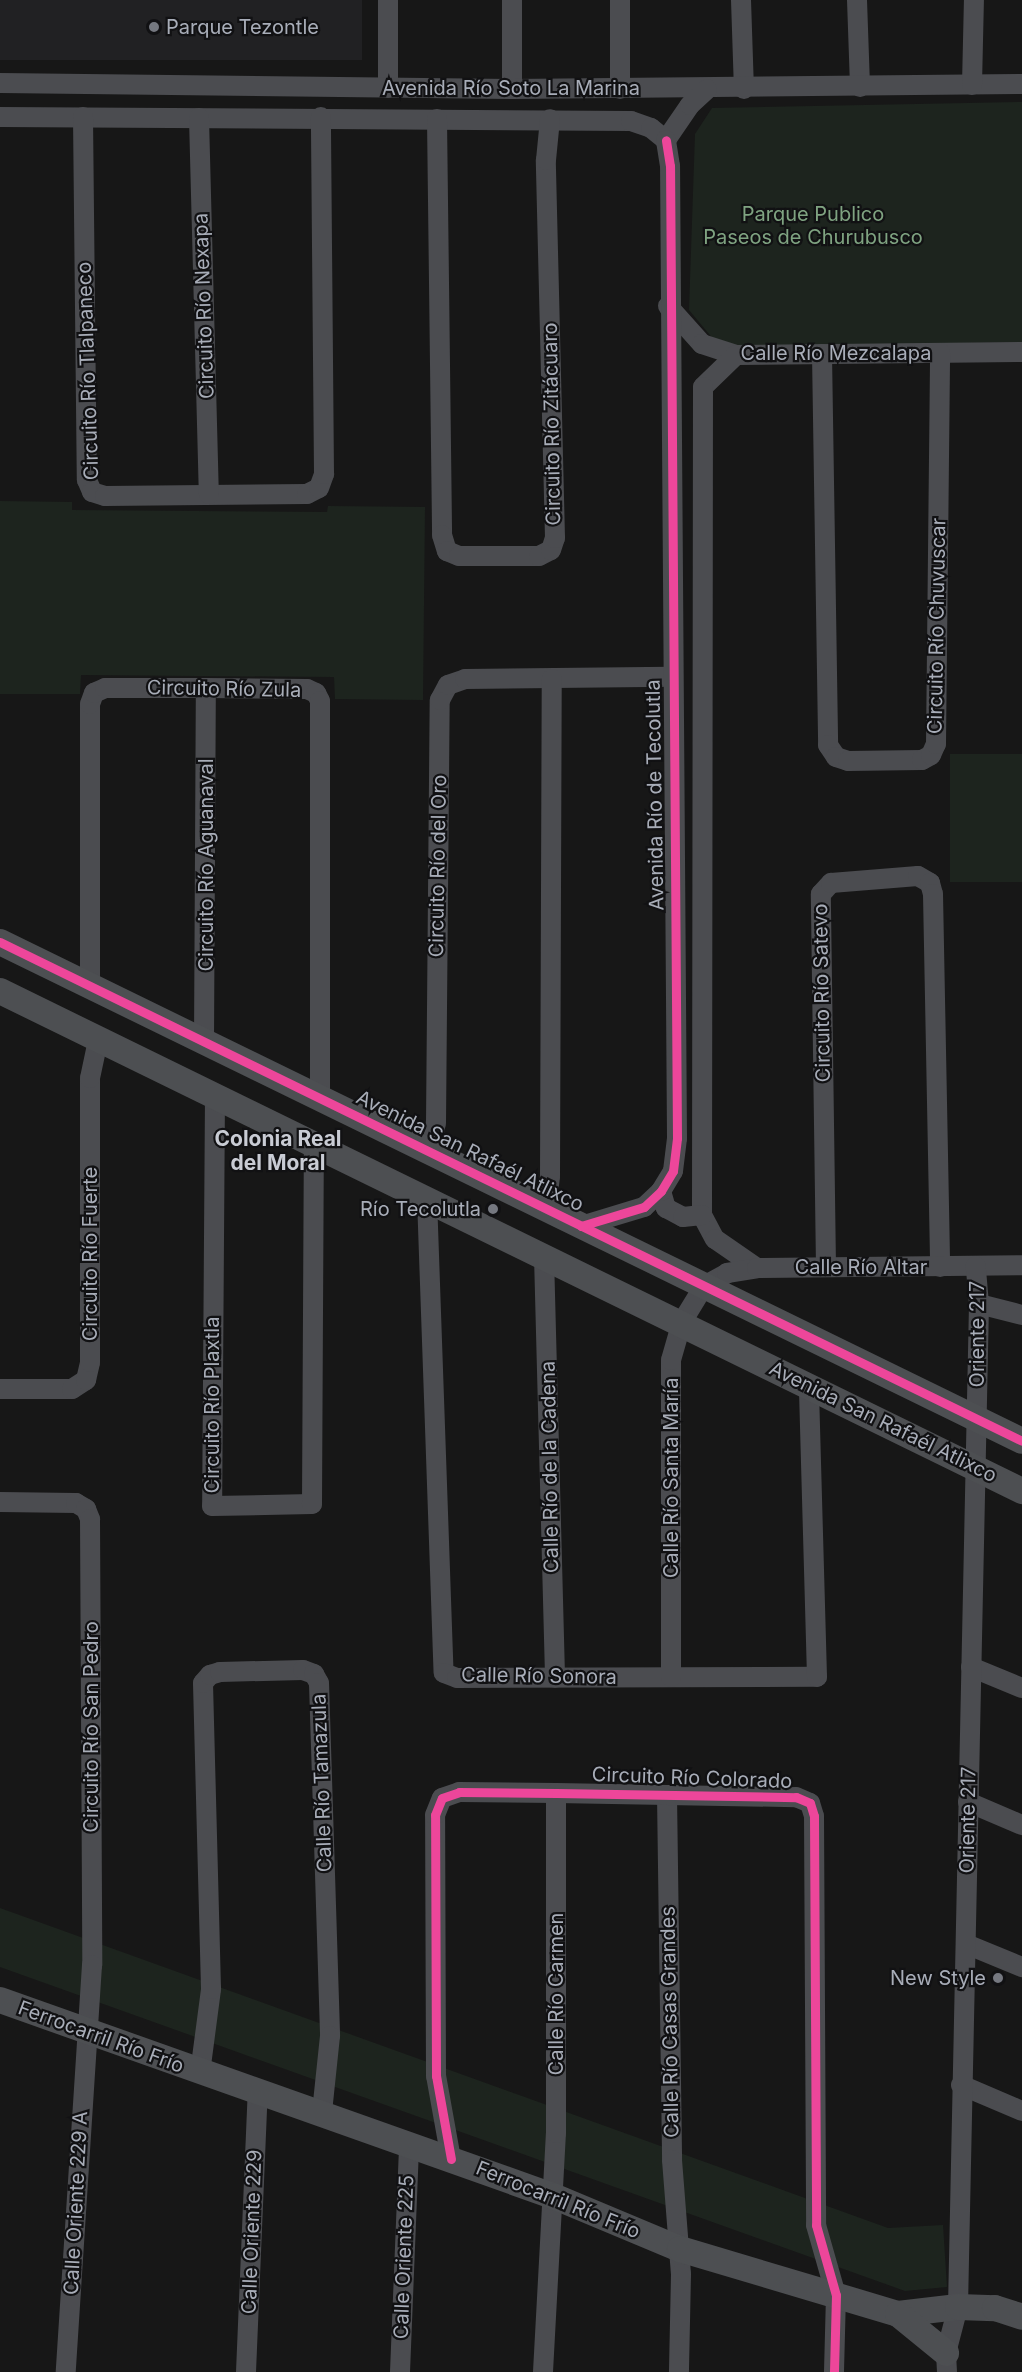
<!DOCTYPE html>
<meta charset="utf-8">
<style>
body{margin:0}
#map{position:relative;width:1022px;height:2372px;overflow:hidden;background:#171717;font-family:Inter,sans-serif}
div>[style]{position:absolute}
.built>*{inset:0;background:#212123;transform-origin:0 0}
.green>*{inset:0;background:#1d241e;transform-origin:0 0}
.minor>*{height:20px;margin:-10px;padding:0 10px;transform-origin:10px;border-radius:10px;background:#4b4c50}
.major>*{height:26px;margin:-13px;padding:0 13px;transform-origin:13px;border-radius:13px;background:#4d4f52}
.cycleway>*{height:9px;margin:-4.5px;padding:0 4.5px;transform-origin:4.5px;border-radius:4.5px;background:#ed469a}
.dots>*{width:16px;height:16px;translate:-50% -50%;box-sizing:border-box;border:3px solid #111113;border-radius:50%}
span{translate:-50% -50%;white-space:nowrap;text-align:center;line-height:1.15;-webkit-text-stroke:4.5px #111113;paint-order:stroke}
.poi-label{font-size:20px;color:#a8adb8}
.left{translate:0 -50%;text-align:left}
.right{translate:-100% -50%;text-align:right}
.street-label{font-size:20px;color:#a8adb8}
.park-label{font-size:20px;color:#7fa381}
.neighbourhood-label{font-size:21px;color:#c9ccd4;font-weight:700}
</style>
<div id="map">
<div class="built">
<i style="left:0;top:0;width:362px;height:60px"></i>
</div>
<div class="green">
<i style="clip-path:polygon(1022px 102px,1022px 342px,742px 347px,714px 340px,689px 310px,695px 134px,712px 108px)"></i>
<i style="clip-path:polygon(0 501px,72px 502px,72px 510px,327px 512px,328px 506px,425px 507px,423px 700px,335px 699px,334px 677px,81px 675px,80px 694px,0 694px)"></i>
<i style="left:1022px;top:754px;width:128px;height:72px;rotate:90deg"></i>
<i style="clip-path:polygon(0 1908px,888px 2228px,943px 2225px,947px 2287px,905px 2291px,0 1967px)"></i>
</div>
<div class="minor">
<i style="left:388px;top:0;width:88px;rotate:90deg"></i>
<i style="left:512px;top:0;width:89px;rotate:90deg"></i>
<i style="left:741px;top:0;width:89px;rotate:88.1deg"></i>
<i style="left:857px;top:0;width:87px;rotate:88deg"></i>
<i style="left:0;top:83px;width:512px;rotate:0.67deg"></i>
<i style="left:512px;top:89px;width:510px;rotate:-0.56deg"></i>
<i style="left:972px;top:85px;width:85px;rotate:-88.7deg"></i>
<i style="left:620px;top:89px;width:89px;rotate:-90deg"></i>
<i style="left:0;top:117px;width:631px;rotate:0.36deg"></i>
<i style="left:631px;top:121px;width:21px;rotate:19deg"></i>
<i style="left:651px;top:128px;width:19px;rotate:39deg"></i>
<i style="left:83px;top:117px;width:363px;rotate:89.4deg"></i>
<i style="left:87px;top:480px;width:13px;rotate:67deg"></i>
<i style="left:92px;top:492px;width:14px;rotate:17deg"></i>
<i style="left:105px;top:496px;width:202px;rotate:-0.6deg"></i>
<i style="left:307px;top:494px;width:13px;rotate:-27deg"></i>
<i style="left:319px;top:488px;width:15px;rotate:-70deg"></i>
<i style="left:324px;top:474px;width:357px;rotate:-90.5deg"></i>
<i style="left:199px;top:118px;width:376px;rotate:88.5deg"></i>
<i style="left:437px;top:119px;width:416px;rotate:89.3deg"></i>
<i style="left:442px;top:535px;width:17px;rotate:73deg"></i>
<i style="left:447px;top:551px;width:13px;rotate:23deg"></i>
<i style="left:459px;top:556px;width:80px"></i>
<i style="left:539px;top:556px;width:13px;rotate:-27deg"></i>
<i style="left:551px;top:550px;width:13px;rotate:-72deg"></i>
<i style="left:555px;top:538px;width:378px;rotate:-91.4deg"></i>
<i style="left:546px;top:160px;width:41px;rotate:-84.4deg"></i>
<i style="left:666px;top:140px;width:42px;rotate:-55.6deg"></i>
<i style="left:690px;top:105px;width:23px;rotate:-43deg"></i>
<i style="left:668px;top:306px;width:51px;rotate:48.2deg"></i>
<i style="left:702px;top:344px;width:36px;rotate:18deg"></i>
<i style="left:736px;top:355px;width:286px;rotate:-0.6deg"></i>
<i style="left:822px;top:354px;width:391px;rotate:89.1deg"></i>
<i style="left:828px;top:745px;width:14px;rotate:56deg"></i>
<i style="left:836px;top:757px;width:13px;rotate:18deg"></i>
<i style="left:848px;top:761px;width:74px;rotate:-0.8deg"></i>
<i style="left:922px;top:760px;width:10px;rotate:-29deg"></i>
<i style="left:931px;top:755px;width:12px;rotate:-66deg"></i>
<i style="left:936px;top:744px;width:391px;rotate:-89.4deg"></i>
<i style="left:736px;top:355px;width:46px;rotate:135.9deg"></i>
<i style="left:703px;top:387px;width:828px;rotate:90.07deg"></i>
<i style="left:702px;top:1215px;width:27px;rotate:62deg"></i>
<i style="left:715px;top:1239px;width:51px;rotate:34.6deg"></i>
<i style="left:90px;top:986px;width:282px;rotate:-90deg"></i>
<i style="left:90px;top:704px;width:12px;rotate:-70deg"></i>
<i style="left:94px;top:693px;width:12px;rotate:-24deg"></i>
<i style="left:105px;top:688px;width:101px"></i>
<i style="left:206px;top:688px;width:101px;rotate:0.6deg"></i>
<i style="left:307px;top:689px;width:10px;rotate:24deg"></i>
<i style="left:316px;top:693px;width:9px;rotate:63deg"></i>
<i style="left:320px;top:701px;width:396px;rotate:90deg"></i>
<i style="left:204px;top:1042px;width:354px;rotate:-89.7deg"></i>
<i style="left:215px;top:1095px;width:411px;rotate:90.4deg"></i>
<i style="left:212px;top:1506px;width:100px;rotate:-1.1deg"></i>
<i style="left:312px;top:1504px;width:361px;rotate:-89.7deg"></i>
<i style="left:431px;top:1153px;width:30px;rotate:-81deg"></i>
<i style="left:436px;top:1123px;width:423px;rotate:-89.5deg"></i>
<i style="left:440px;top:700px;width:17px;rotate:-62deg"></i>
<i style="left:448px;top:685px;width:18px;rotate:-19deg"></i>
<i style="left:465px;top:679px;width:206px;rotate:-0.6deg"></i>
<i style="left:661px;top:1191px;width:18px;rotate:74deg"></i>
<i style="left:666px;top:1208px;width:19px;rotate:28deg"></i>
<i style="left:683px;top:1217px;width:19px;rotate:-6deg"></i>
<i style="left:427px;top:1198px;width:475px;rotate:88deg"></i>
<i style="left:444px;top:1673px;width:14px;rotate:21deg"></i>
<i style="left:457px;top:1678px;width:360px;rotate:-0.2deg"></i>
<i style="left:817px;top:1677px;width:292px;rotate:-91.6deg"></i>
<i style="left:546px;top:1209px;width:33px;rotate:-83deg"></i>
<i style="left:550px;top:1176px;width:497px;rotate:-89.8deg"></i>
<i style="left:581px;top:1226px;width:66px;rotate:-16.8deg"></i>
<i style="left:644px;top:1207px;width:23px;rotate:-43deg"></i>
<i style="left:661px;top:1191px;width:23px;rotate:-59deg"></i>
<i style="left:673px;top:1171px;width:33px;rotate:-83deg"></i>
<i style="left:677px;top:1138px;width:972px;rotate:-90.41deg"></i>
<i style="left:670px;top:166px;width:26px;rotate:-99deg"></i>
<i style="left:544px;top:1256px;width:422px;rotate:88.5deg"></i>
<i style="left:826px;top:1267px;width:373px;rotate:-90.8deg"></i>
<i style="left:821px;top:894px;width:15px;rotate:-48deg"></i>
<i style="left:831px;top:883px;width:87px;rotate:-4.6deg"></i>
<i style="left:918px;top:876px;width:14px;rotate:30deg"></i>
<i style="left:930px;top:883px;width:11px;rotate:75deg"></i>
<i style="left:933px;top:894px;width:373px;rotate:88.9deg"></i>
<i style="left:979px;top:1304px;width:44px;rotate:14.3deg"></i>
<i style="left:0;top:1389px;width:72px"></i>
<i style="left:72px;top:1389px;width:17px;rotate:-33deg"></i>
<i style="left:86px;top:1380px;width:18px;rotate:-77deg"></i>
<i style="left:90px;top:1362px;width:284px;rotate:-90deg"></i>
<i style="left:90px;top:1078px;width:39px;rotate:-78deg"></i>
<i style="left:0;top:1502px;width:76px;rotate:0.8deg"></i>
<i style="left:76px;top:1503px;width:12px;rotate:31deg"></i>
<i style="left:86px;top:1509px;width:11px;rotate:68deg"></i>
<i style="left:90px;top:1519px;width:446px;rotate:89.7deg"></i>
<i style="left:92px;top:1965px;width:408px;rotate:93.7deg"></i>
<i style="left:971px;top:1667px;width:55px;rotate:22.4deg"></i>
<i style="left:671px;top:1677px;width:317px;rotate:-90deg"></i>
<i style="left:671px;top:1360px;width:40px;rotate:-74deg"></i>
<i style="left:682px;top:1322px;width:42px;rotate:-58.6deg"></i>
<i style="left:704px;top:1286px;width:26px;rotate:-29deg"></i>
<i style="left:727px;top:1273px;width:30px;rotate:-9deg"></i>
<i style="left:757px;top:1268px;width:265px;rotate:-0.6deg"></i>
<i style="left:667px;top:1795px;width:365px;rotate:89.2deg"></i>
<i style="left:672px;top:2160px;width:114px;rotate:85.5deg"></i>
<i style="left:681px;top:2274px;width:98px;rotate:91.2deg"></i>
<i style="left:968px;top:1802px;width:59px;rotate:23.1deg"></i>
<i style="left:966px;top:1944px;width:61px;rotate:22.3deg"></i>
<i style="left:200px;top:2073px;width:85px;rotate:-82.5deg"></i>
<i style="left:211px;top:1989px;width:306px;rotate:-91.5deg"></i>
<i style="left:203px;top:1683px;width:11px;rotate:-49deg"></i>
<i style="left:210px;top:1675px;width:10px;rotate:-17deg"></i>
<i style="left:220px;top:1672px;width:83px;rotate:-1.4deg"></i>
<i style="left:303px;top:1670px;width:12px;rotate:20deg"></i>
<i style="left:314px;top:1674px;width:10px;rotate:61deg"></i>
<i style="left:319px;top:1683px;width:353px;rotate:88.2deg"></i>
<i style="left:330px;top:2036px;width:76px;rotate:96deg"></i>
<i style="left:961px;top:2085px;width:66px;rotate:23.1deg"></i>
<i style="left:451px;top:2159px;width:84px;rotate:-100.2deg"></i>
<i style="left:436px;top:2076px;width:261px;rotate:-90.2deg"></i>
<i style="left:435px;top:1815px;width:18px;rotate:-68deg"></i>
<i style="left:442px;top:1798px;width:18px;rotate:-19deg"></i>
<i style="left:459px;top:1792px;width:97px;rotate:0.6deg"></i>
<i style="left:556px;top:1793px;width:240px;rotate:1deg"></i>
<i style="left:796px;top:1797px;width:15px;rotate:23deg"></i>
<i style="left:810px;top:1803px;width:14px;rotate:73deg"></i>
<i style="left:814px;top:1816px;width:409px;rotate:89.7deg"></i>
<i style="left:816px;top:2225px;width:73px;rotate:74.1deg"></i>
<i style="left:836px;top:2295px;width:77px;rotate:91.5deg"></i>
<i style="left:246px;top:2372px;width:281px;rotate:-87.6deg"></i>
<i style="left:400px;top:2372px;width:229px;rotate:-87.7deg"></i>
<i style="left:543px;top:2372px;width:239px;rotate:-86.9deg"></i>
<i style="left:556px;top:2133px;width:340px;rotate:-90deg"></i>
<i style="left:947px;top:2372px;width:19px;rotate:-93deg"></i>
<i style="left:946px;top:2353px;width:48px;rotate:-75.4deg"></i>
<i style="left:958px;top:2307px;width:1003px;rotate:-88.8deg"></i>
<i style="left:979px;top:1304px;width:38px;rotate:-95deg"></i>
</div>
<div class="major">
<i style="left:0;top:942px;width:1137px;rotate:26.02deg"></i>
<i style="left:0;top:991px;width:1138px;rotate:26.07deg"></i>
<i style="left:0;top:2000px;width:587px;rotate:19.52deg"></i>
<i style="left:553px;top:2196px;width:138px;rotate:22.7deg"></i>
<i style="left:680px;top:2249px;width:227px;rotate:16.6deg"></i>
<i style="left:898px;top:2314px;width:60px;rotate:-6.7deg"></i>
<i style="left:958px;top:2307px;width:37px;rotate:2deg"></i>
<i style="left:995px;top:2308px;width:28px;rotate:18deg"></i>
<i style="left:898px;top:2314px;width:62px;rotate:39.1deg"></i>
</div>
<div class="cycleway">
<i style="left:0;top:942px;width:1137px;rotate:26.02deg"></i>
<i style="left:581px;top:1226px;width:66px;rotate:-16.8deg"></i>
<i style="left:644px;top:1207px;width:23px;rotate:-43deg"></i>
<i style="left:661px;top:1191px;width:23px;rotate:-59deg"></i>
<i style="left:673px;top:1171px;width:33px;rotate:-83deg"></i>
<i style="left:677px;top:1138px;width:972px;rotate:-90.41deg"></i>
<i style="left:670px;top:166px;width:26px;rotate:-99deg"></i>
<i style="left:451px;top:2159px;width:84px;rotate:-100.2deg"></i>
<i style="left:436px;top:2076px;width:261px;rotate:-90.2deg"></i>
<i style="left:435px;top:1815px;width:18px;rotate:-68deg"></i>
<i style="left:442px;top:1798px;width:18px;rotate:-19deg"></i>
<i style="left:459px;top:1792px;width:97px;rotate:0.6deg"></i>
<i style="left:556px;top:1793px;width:240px;rotate:1deg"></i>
<i style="left:796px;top:1797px;width:15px;rotate:23deg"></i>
<i style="left:810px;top:1803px;width:14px;rotate:73deg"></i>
<i style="left:814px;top:1816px;width:409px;rotate:89.7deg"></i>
<i style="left:816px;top:2225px;width:73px;rotate:74.1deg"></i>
<i style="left:836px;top:2295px;width:77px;rotate:91.5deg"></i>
</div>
<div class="dots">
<i style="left:154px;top:27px;background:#757880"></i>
<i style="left:493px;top:1209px;background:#757880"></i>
<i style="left:998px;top:1978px;background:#757880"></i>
</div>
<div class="poi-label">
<span class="left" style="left:166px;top:27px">Parque Tezontle</span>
<span class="right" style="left:481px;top:1209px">Río Tecolutla</span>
<span class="right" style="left:986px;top:1978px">New Style</span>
</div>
<div class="street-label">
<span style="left:511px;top:88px">Avenida Río Soto La Marina</span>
<span style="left:204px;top:306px;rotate:-92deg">Circuito Río Nexapa</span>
<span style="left:836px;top:353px">Calle Río Mezcalapa</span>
<span style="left:88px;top:371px;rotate:-92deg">Circuito Río Tlalpaneco</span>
<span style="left:552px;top:424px;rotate:-91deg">Circuito Río Zitácuaro</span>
<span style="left:937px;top:626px;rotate:-89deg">Circuito Río Chuvuscar</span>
<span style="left:224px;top:689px;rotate:1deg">Circuito Río Zula</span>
<span style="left:655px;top:795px;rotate:-91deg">Avenida Río de Tecolutla</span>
<span style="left:206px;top:865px;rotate:-90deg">Circuito Río Aguanaval</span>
<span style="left:438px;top:866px;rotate:-89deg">Circuito Río del Oro</span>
<span style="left:822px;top:993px;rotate:-91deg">Circuito Río Satevo</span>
<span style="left:470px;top:1151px;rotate:26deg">Avenida San Rafaél Atlixco</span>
<span style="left:90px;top:1254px;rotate:-90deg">Circuito Río Fuerte</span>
<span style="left:861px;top:1267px">Calle Río Altar</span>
<span style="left:977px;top:1334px;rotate:-90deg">Oriente 217</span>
<span style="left:212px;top:1405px;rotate:-90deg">Circuito Río Plaxtla</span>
<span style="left:883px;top:1422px;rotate:26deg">Avenida San Rafaél Atlixco</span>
<span style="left:550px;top:1467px;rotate:-91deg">Calle Río de la Cadena</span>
<span style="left:671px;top:1478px;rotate:-90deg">Calle Río Santa María</span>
<span style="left:539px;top:1676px;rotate:1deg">Calle Río Sonora</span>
<span style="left:91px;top:1727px;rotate:-90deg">Circuito Río San Pedro</span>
<span style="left:692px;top:1778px;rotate:2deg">Circuito Río Colorado</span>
<span style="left:322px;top:1783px;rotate:-92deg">Calle Río Tamazula</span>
<span style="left:968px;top:1820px;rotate:-89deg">Oriente 217</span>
<span style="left:556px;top:1994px;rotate:-90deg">Calle Río Carmen</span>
<span style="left:670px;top:2022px;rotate:-91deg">Calle Río Casas Grandes</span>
<span style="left:101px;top:2037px;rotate:20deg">Ferrocarril Río Frío</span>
<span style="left:558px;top:2200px;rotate:22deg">Ferrocarril Río Frío</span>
<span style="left:76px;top:2203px;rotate:-87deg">Calle Oriente 229 A</span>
<span style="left:252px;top:2232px;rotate:-88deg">Calle Oriente 229</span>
<span style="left:404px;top:2257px;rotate:-88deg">Calle Oriente 225</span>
</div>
<div class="park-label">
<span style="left:813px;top:226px">Parque Publico<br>Paseos de Churubusco</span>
</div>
<div class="neighbourhood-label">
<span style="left:278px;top:1151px">Colonia Real<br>del Moral</span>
</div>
</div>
